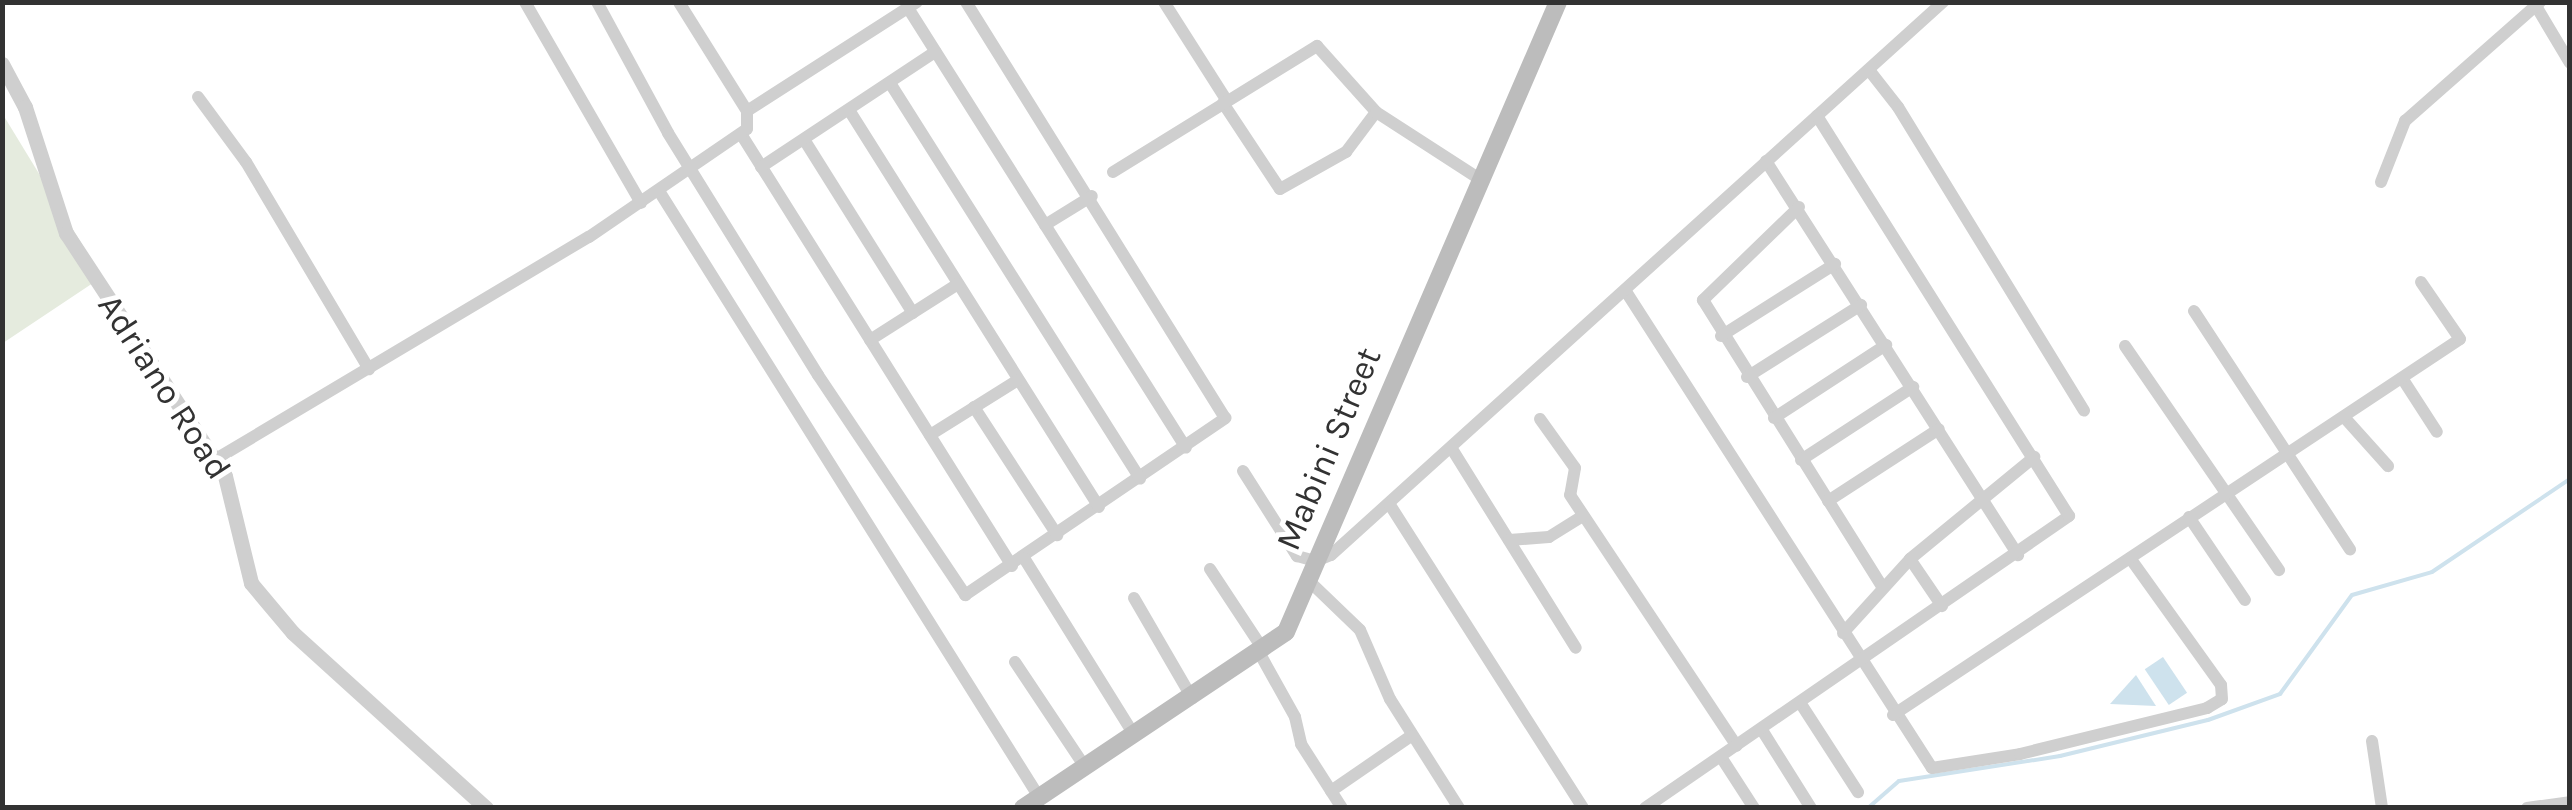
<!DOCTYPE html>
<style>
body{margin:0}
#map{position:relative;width:2572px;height:810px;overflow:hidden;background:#fff;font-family:Karla,sans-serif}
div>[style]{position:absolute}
.green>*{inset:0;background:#e5ebde}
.water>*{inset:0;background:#cee2ed;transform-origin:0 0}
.stream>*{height:4px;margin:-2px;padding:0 2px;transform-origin:2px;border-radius:2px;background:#cee2ed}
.minor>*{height:12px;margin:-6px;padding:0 6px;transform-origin:6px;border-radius:6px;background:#cfcfcf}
.tertiary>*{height:15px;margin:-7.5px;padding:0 7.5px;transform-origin:7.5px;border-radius:7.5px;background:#cfcfcf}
.secondary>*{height:18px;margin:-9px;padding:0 9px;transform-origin:9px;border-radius:9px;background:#bcbcbc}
span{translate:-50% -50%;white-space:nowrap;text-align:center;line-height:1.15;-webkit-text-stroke:10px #fff;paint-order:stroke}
.street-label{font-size:35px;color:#323232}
.frame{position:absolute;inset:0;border:5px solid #323232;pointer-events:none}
</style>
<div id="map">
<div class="green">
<i style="clip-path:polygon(2px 113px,102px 277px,3px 343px,2px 343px)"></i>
</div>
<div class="water">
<i style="left:2163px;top:657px;width:43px;height:22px;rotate:56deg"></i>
<i style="clip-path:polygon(2136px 675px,2156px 706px,2110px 704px)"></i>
</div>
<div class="stream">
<i style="left:1868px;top:808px;width:41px;rotate:-41.1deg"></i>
<i style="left:1899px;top:781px;width:163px;rotate:-8.8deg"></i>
<i style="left:2060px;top:756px;width:152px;rotate:-13.7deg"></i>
<i style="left:2208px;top:720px;width:77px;rotate:-19.9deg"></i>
<i style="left:2280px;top:694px;width:122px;rotate:-54deg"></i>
<i style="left:2352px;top:595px;width:83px;rotate:-16deg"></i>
<i style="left:2432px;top:572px;width:166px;rotate:-34deg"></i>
</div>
<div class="minor">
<i style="left:525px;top:2px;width:232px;rotate:60deg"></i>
<i style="left:597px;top:2px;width:149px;rotate:61.5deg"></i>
<i style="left:668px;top:133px;width:285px;rotate:58.2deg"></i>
<i style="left:818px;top:375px;width:265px;rotate:56.2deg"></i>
<i style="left:965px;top:595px;width:315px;rotate:-34.2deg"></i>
<i style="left:1225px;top:418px;width:490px;rotate:-121.9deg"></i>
<i style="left:1164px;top:2px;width:117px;rotate:57.5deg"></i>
<i style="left:2536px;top:6px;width:66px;rotate:59.2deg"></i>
<i style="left:908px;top:8px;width:520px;rotate:57.71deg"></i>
<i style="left:1869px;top:70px;width:47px;rotate:51.9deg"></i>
<i style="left:1898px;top:107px;width:356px;rotate:58.5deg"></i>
<i style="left:890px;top:83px;width:468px;rotate:57.7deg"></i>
<i style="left:198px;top:97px;width:81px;rotate:53.6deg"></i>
<i style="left:246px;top:162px;width:241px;rotate:59.3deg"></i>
<i style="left:1223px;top:103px;width:103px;rotate:56.5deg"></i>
<i style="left:1280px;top:189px;width:76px;rotate:-29.3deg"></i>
<i style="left:1346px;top:152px;width:50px;rotate:-53.1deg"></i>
<i style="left:849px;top:110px;width:469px;rotate:57.8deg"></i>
<i style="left:747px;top:111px;width:202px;rotate:-32.7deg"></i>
<i style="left:741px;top:134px;width:510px;rotate:57.9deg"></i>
<i style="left:805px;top:141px;width:203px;rotate:57.9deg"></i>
<i style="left:1766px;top:161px;width:468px;rotate:57.4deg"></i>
<i style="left:761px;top:167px;width:209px;rotate:-33.5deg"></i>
<i style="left:1113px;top:172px;width:240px;rotate:-31.7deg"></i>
<i style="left:1317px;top:46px;width:89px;rotate:48.2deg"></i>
<i style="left:1376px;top:112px;width:125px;rotate:32.9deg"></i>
<i style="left:2381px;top:182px;width:66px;rotate:-68.5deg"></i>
<i style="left:2405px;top:121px;width:180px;rotate:-41.4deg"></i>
<i style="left:659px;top:191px;width:715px;rotate:57.91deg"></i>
<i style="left:1799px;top:207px;width:134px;rotate:135.9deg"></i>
<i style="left:1703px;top:300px;width:337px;rotate:58deg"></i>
<i style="left:1045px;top:225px;width:55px;rotate:-31.7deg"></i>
<i style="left:1625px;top:290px;width:568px;rotate:57.29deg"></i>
<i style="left:1932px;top:768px;width:89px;rotate:-9deg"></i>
<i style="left:2020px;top:754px;width:193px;rotate:-13.8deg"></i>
<i style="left:2207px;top:708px;width:17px;rotate:-31deg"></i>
<i style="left:2222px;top:699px;width:14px;rotate:-94deg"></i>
<i style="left:2221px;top:685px;width:156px;rotate:-125.6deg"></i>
<i style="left:2194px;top:311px;width:285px;rotate:56.8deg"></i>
<i style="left:1721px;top:336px;width:135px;rotate:-32.3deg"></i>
<i style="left:870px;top:340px;width:104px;rotate:-32.5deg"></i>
<i style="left:2125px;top:346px;width:272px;rotate:55.5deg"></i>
<i style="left:1747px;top:377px;width:135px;rotate:-32.3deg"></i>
<i style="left:2402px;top:378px;width:64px;rotate:57.1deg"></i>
<i style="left:974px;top:407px;width:153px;rotate:57deg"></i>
<i style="left:2344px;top:417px;width:66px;rotate:48.1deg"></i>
<i style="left:1774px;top:418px;width:134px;rotate:-33.1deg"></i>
<i style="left:1540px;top:419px;width:60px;rotate:54.5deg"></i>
<i style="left:1575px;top:468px;width:27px;rotate:100deg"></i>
<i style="left:1570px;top:495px;width:301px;rotate:56.4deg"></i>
<i style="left:930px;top:435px;width:104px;rotate:-32deg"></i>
<i style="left:1452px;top:449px;width:234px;rotate:58.1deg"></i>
<i style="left:216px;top:459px;width:434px;rotate:-30.8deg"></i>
<i style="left:589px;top:237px;width:191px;rotate:-34.4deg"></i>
<i style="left:747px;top:129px;width:18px;rotate:-90deg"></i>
<i style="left:747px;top:111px;width:128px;rotate:-122deg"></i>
<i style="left:1801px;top:460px;width:134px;rotate:-33.1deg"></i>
<i style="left:1243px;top:471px;width:101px;rotate:57.6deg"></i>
<i style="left:1297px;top:556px;width:20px;rotate:15deg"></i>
<i style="left:1316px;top:561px;width:16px;rotate:-22deg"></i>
<i style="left:1331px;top:555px;width:825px;rotate:-42.1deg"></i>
<i style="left:1828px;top:501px;width:132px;rotate:-33deg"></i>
<i style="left:1390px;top:505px;width:359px;rotate:57.5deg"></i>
<i style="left:2189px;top:517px;width:100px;rotate:56deg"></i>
<i style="left:1509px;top:540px;width:40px;rotate:-4.3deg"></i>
<i style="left:1549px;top:537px;width:40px;rotate:-32deg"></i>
<i style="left:1024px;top:558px;width:208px;rotate:58.1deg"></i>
<i style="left:1910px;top:559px;width:57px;rotate:55.8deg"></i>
<i style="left:1210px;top:569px;width:98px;rotate:56.6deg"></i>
<i style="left:1308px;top:580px;width:72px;rotate:43.9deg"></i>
<i style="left:1360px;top:630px;width:75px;rotate:66.5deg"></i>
<i style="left:1390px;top:699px;width:129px;rotate:57.7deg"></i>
<i style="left:1134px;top:598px;width:116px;rotate:59.9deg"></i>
<i style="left:1843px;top:633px;width:100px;rotate:-47.8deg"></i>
<i style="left:1910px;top:559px;width:161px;rotate:-39.4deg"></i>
<i style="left:1260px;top:654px;width:72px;rotate:60.9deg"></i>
<i style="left:1295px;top:717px;width:28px;rotate:77deg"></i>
<i style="left:1301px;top:744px;width:76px;rotate:57.4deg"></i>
<i style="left:1015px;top:662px;width:126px;rotate:56.3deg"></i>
<i style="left:1801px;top:704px;width:105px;rotate:57.1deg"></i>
<i style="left:1893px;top:715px;width:680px;rotate:-33.55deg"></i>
<i style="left:2460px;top:339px;width:69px;rotate:-124.4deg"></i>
<i style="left:1762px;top:730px;width:92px;rotate:57.9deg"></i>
<i style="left:2372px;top:741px;width:68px;rotate:81.5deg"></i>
<i style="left:1721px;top:757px;width:61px;rotate:57.1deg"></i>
<i style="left:1331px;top:791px;width:97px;rotate:-34.5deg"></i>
<i style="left:1645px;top:808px;width:515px;rotate:-34.55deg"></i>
<i style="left:2069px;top:516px;width:473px;rotate:-122.2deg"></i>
<i style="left:2527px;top:808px;width:43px;rotate:-7.9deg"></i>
</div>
<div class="tertiary">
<i style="left:2px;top:64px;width:49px;rotate:61.9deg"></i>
<i style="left:25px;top:107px;width:133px;rotate:72deg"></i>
<i style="left:66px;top:233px;width:290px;rotate:56.8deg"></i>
<i style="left:225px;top:476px;width:110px;rotate:76.3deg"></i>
<i style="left:251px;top:583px;width:65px;rotate:50deg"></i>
<i style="left:293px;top:633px;width:261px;rotate:42.2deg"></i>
</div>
<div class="secondary">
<i style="left:1023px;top:808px;width:316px;rotate:-33.8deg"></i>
<i style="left:1286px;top:632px;width:686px;rotate:-66.65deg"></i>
</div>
<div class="street-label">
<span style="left:164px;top:387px;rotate:57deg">Adriano Road</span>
<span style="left:1329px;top:449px;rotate:-67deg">Mabini Street</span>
</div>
<div class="frame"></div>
</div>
